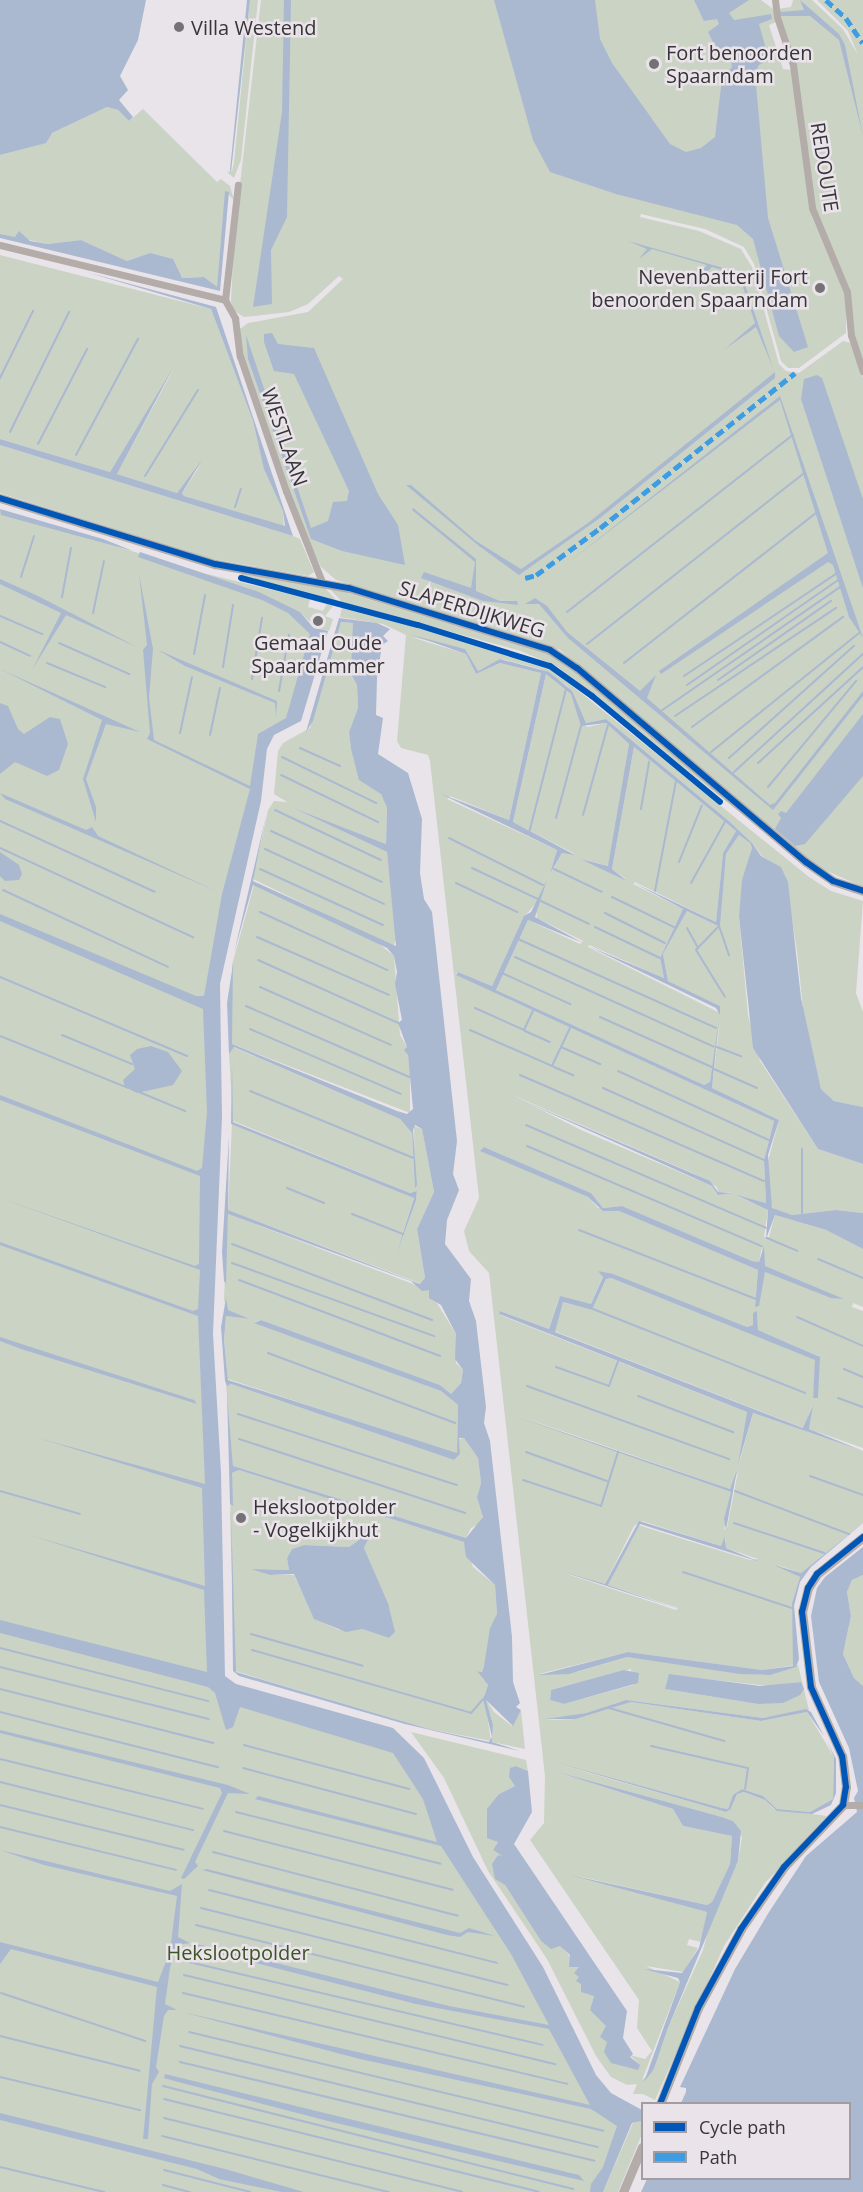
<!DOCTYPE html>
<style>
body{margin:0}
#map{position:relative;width:863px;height:2192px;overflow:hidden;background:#e9e4e9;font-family:"Open Sans",sans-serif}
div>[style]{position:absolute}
.green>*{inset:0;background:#cbd3c4}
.water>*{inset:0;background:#aab9d0}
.stream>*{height:2px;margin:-1px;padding:0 1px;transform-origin:1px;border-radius:1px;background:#aab9d0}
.minor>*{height:7px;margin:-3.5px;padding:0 3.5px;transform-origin:3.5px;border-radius:3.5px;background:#b3aca8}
.tertiary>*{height:9px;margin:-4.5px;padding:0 4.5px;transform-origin:4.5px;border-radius:4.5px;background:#b3aca8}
.quiet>*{height:4.5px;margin-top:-2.25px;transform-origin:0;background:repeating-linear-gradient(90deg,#3e9de2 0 9px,transparent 0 13.5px)}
.cycleway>*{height:6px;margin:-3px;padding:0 3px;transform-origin:3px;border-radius:3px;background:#0057b8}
.dots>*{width:16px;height:16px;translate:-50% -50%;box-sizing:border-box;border:3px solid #eae3ea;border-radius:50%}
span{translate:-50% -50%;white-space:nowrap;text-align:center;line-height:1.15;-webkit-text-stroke:5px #eae3ea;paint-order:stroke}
.poi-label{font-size:20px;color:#373538}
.left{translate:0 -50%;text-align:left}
.right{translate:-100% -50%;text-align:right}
.street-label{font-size:20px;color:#373538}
.park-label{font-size:20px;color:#3b5523}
.legend{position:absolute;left:641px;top:2102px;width:210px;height:78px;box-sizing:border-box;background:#eae3ea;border:2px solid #a29da3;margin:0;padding:8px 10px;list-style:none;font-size:18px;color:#373538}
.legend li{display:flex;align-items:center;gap:12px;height:30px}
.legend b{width:30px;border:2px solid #a29da3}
</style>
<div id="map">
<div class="green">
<i style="clip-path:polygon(250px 0,258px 0,241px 160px,234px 178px,227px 172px,232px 171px,234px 162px)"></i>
<i style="clip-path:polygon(261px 0,761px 0,773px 9px,776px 22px,769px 25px,783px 69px,792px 70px,812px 217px,846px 296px,846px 333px,799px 368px,788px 368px,781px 361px,754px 264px,744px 247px,705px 229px,641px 214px,640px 217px,699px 231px,741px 249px,752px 267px,779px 364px,786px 371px,799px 373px,843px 341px,851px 343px,858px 362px,863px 378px,863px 887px,818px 867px,560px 650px,336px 580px,321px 567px,301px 525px,243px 356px,240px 329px,248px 323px,308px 312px,343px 279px,339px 276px,308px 304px,289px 312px,244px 317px,234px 311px,231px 302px,234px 237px)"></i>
<i style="clip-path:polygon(793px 0,812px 0,843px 29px,858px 55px,848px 31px,817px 0,863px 0,863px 364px,855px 337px,851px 297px,814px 207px,796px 71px,777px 9px,791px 7px)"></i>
<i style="clip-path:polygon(107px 107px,118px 110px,129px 121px,143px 109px,217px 182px,221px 179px,230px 186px,234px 200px,226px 192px,217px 288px,204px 277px,182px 278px,150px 253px,127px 261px,81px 240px,48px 244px,0 234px,0 155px,36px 145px,52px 133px)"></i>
<i style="clip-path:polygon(0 255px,211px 309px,253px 421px,266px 473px,283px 511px,284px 528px,184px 496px,182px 493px,201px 464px,177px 493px,117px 474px,174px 368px,110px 472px,0 439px)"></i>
<i style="clip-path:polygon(0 445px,293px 536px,300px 539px,314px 572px,308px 576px,207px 558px,0 493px)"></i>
<i style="clip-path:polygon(0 511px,207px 574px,203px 573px,310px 599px,308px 607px,323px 611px,327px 604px,333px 606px,325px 616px,333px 619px,329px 631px,319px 629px,320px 624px,317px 629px,300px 612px,240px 585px,281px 606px,314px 634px,291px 722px,263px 741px,219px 951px,206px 1305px,217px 1662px,227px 1699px,402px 1749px,574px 2055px,628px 2115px,597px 2192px,0 2192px)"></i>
<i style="clip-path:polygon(241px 573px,324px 587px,337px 601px,241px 576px)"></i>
<i style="clip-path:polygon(328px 587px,548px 654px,573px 669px,768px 835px,558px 667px,521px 651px,342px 602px)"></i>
<i style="clip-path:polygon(evenodd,342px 607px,524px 657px,555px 672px,809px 877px,831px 891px,863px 901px,856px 993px,863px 1012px,863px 1107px,834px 1101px,821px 1089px,804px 1018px,797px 951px,785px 875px,780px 867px,762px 856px,752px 843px,730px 822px,606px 719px,586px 723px,567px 686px,540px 669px,502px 659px,477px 671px,465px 649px,411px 637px,466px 654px,476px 674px,500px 663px,541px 673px,509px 820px,450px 796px,447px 799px,557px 850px,550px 875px,562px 853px,575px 854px,513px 822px,546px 674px,571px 694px,582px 724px,588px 727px,606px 723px,629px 744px,609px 866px,580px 859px,627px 880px,612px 869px,634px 747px,736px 831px,723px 853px,716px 922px,635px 882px,633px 884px,683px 909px,660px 958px,664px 978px,589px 945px,588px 947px,718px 1012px,720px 1006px,668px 981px,663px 954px,687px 911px,718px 926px,726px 854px,739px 835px,750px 843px,752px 848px,739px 917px,748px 1015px,760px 1061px,818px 1149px,863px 1164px,863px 1213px,836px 1210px,792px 1215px,775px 1211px,770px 1204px,768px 1161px,779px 1120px,712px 1088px,720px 1020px,710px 1082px,704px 1085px,496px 990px,528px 920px,580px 944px,583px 941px,537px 918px,536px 903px,524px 917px,492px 986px,458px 972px,455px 974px,774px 1121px,764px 1160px,766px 1203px,737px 1196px,768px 1210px,764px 1237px,769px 1237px,775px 1215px,826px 1230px,863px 1249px,863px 1307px,853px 1303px,852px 1307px,863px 1311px,863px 1448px,809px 1429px,812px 1405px,804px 1428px,554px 1331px,563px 1302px,592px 1310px,606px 1279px,611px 1278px,816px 1360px,813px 1398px,818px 1398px,818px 1356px,758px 1330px,757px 1311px,753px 1325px,747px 1327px,598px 1271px,603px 1276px,591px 1304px,559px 1298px,549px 1329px,500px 1311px,500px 1315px,747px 1412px,739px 1464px,753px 1413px,863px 1451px,863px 1523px,801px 1573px,777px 1565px,800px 1577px,792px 1603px,795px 1665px,762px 1670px,628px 1652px,539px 1674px,577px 1672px,627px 1657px,762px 1675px,798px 1665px,809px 1710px,763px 1718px,626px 1700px,586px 1713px,547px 1720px,576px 1719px,631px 1702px,761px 1721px,807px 1712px,834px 1757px,833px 1799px,810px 1812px,777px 1809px,763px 1796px,742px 1789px,732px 1798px,728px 1809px,722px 1808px,551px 1762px,726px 1812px,729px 1811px,737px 1794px,744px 1792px,765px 1800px,774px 1809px,827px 1816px,765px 1883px,724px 1946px,655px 2100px,643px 2094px,633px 2094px,637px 2084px,627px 2085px,611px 2077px,596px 2056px,547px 1959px,488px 1871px,444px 1778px,411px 1732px,526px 1760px,528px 1771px,516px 1766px,515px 1786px,499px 1794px,489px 1833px,498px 1842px,493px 1850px,502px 1856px,498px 1855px,496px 1860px,495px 1877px,505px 1885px,541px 1941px,561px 1946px,579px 1967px,581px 1987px,594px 1996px,592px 2003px,606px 2026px,607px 2042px,640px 2065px,630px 2055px,645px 2059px,652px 2051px,637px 2028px,639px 2000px,530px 1840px,544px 1823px,545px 1776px,489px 1273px,469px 1251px,464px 1231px,479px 1198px,430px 761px,428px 755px,401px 748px,397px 741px,406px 635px,383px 624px,340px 617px,342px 607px,512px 1095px,695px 1174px,717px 1187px,718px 1192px,732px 1192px,718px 1195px,712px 1186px,581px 1130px,512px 1095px,342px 607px,484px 1147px,591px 1193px,603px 1208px,622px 1206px,752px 1261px,759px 1262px,762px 1247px,764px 1266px,844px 1300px,765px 1272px,755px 1306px,758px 1270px,619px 1211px,598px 1208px,588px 1197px,481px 1151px,484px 1147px,342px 607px,513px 1414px,730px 1489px,738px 1472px,727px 1528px,724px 1530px,731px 1492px,513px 1414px,342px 607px,642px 1521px,721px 1546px,726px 1538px,726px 1548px,758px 1559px,750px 1560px,638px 1525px,608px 1585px,678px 1608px,676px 1610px,561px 1572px,605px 1584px,634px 1526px,642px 1521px,342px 607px,631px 1669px,633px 1685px,564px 1704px,550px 1700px,551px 1690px,631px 1669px,342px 607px,680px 1676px,769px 1686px,801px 1682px,758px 1704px,665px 1689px,680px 1676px,342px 607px,554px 1771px,722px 1817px,733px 1821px,742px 1837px,738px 1861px,708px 1931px,703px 1950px,668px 2028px,654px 2069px,642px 2080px,680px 1982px,646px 1966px,683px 1972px,698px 1948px,687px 1945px,689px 1939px,701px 1942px,707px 1912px,573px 1875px,707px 1905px,712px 1902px,730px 1864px,732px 1836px,683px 1826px,673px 1809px,554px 1771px)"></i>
<i style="clip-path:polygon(341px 622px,353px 623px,355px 628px,351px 674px,357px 685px,358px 708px,349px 732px,351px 749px,360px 771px,381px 794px,387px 808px,386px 844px,291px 807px,387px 852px,397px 937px,393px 947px,253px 879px,268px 810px,274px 801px,287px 802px,274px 794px,278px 751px,283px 743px,310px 728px)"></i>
<i style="clip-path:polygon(254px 885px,371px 937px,394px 956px,400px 1035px,407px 1047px,410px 1073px,410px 1113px,232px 1044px,232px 965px)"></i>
<i style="clip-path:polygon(233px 1047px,400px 1119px,412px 1133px,415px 1188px,414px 1126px,422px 1129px,434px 1192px,417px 1229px,425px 1278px,422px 1284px,228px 1210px,232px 1123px,414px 1197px,395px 1258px,417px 1195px,417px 1191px,410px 1193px,233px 1121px,229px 1054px)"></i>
<i style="clip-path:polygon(228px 1214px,429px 1290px,456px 1334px,456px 1363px,463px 1370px,461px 1383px,451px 1394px,440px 1385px,261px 1320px,254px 1322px,441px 1391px,458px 1405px,457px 1454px,228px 1379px,224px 1340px,226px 1316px,250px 1319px,227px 1310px,224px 1299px)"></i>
<i style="clip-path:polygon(231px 1384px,454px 1460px,460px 1454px,459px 1439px,464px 1438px,478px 1458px,481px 1483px,477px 1497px,484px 1510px,481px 1523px,471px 1528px,466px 1538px,233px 1466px,226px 1385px)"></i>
<i style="clip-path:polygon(evenodd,239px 1470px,465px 1542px,473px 1567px,495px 1585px,497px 1614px,484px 1666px,482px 1672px,477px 1671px,488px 1685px,484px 1695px,491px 1741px,429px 1729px,235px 1671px,230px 1514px,232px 1473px,239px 1470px,362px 1526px,372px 1530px,364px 1548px,388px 1603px,389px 1638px,362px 1629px,339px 1630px,315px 1619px,294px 1575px,270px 1575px,250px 1569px,289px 1570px,287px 1558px,292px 1549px,304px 1545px,349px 1547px,358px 1542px,362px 1526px)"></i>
<i style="clip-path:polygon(863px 1575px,863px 1686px,854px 1678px,843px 1654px,851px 1616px,847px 1592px,852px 1580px)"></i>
<i style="clip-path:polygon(485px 1698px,494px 1712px,512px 1726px,521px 1710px,525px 1749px,492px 1742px,493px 1725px)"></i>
<i style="clip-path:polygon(642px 2121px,642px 2134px,618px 2192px,603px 2192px,633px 2123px)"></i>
</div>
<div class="water">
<i style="clip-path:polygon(0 0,146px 0,138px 40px,120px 76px,128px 90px,119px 100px,133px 117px,129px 121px,118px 110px,107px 107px,52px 133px,46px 143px,0 155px)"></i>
<i style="clip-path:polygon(247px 0,250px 0,231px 172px,230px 170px)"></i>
<i style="clip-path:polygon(284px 0,291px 0,287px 217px,271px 250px,272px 304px,253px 307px,282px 112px)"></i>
<i style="clip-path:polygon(494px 0,595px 0,600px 39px,612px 63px,670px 144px,686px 152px,701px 148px,715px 137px,722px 79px,732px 67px,730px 56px,714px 44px,708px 32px,719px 24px,717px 19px,704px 21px,694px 0,749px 0,729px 13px,734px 20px,771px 14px,772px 19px,759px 24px,769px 60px,759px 65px,755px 73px,768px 218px,808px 347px,794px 352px,779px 336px,753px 239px,737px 225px,616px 194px,550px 172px,533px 140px)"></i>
<i style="clip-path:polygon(800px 0,839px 34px,845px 45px,863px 136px,839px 40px,810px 16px,781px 16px,780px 12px,804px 10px)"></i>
<i style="clip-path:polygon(225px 191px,229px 192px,220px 291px,0 238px,0 234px,15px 237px,19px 231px,30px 241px,48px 244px,81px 240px,127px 261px,150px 253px,173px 259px,182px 278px,204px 277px,217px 287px)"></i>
<i style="clip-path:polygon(628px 241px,741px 273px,773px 368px,756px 327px,725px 349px,755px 323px,739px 275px,712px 267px,687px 290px,707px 265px,652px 249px,639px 259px,647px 249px)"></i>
<i style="clip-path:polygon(86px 272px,216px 307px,293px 536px,0 445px,0 439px,110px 472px,173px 368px,117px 474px,177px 493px,202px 460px,182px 493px,184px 496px,285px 526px,283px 511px,264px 469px,253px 421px,211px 309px)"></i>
<i style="clip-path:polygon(272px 333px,278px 344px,314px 348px,378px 494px,398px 525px,405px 565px,342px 551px,311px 539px,248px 359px,246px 335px,311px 528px,328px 521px,333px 502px,347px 501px,349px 491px,294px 374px,274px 371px,264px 342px,264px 334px)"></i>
<i style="clip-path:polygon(775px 372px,775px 378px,600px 518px,519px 575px,479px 546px,406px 485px,411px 485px,476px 541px,521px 569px,588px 523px)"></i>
<i style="clip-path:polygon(817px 375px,822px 378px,863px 499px,863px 588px,801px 399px,804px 379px)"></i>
<i style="clip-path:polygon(780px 396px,863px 638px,849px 617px,833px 565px,828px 562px,661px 674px,659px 671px,828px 553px,780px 400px,565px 565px)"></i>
<i style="clip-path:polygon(413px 508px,476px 559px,476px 591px,500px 601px,517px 601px,518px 605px,483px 601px,421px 578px,424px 572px,471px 588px,475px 562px,412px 510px)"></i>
<i style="clip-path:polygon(0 509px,103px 539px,133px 551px,1px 515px)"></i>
<i style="clip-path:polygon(140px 552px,259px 592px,300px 612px,312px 626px,317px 628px,320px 624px,319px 629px,328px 631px,301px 721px,274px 735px,267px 749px,261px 801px,220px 984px,222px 1117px,213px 1334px,221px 1473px,225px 1676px,236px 1684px,393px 1728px,424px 1758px,473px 1857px,543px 1967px,596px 2075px,611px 2093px,642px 2110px,642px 2121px,632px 2123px,603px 2192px,590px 2192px,591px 2184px,603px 2167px,617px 2126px,591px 2109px,360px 2059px,182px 2012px,590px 2105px,549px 2029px,416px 2004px,194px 1947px,196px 1944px,216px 1948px,449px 2006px,549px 2025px,511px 1954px,441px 1846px,255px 1799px,258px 1796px,437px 1842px,423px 1799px,393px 1753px,240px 1707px,233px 1727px,226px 1730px,215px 1693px,208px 1687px,0 1633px,0 1620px,207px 1672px,204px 1590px,29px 1535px,205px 1586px,202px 1488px,38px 1438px,205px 1484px,198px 1316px,0 1245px,0 1242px,193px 1311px,198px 1309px,200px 1270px,0 1198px,195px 1266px,199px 1264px,200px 1176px,0 1100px,0 1095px,197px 1171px,202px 1168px,207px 1112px,203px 1009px,0 921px,0 914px,196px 996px,204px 996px,222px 894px,250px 789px,147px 739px,150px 733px,143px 650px,147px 645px,139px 574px,153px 649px,149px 697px,154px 740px,250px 786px,258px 734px,286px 718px,310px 634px,288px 613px,262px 600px,138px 557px)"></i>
<i style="clip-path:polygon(0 579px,38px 596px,139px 648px,66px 615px,32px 670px,61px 613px,0 584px)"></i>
<i style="clip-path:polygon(535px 598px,547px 606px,567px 632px,640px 691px,656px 675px,647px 698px,770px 805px,775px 803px,863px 691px,863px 696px,773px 810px,568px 638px,539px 604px,525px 604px)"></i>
<i style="clip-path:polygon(339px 618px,377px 623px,390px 629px,383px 636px,388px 641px,382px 645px,377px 678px,376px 715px,383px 718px,378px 754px,408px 773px,422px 819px,420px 873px,424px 899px,432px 912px,457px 1141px,453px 1174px,459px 1190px,447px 1220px,445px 1244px,471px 1279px,469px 1301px,476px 1321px,486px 1407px,484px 1423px,490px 1441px,512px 1637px,513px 1682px,520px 1703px,516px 1707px,521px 1710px,513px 1726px,486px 1700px,493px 1725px,492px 1742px,520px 1751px,405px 1724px,239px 1676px,233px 1671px,231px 1513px,236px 1672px,429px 1729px,489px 1742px,492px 1737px,483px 1699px,488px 1685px,477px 1671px,482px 1672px,484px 1666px,490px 1628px,497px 1614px,495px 1585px,466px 1557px,464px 1542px,239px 1470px,232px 1473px,233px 1506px,230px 1504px,227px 1393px,233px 1466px,466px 1538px,483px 1517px,477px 1497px,481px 1483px,478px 1458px,464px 1438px,459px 1438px,460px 1454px,454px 1460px,231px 1384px,227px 1386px,225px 1381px,221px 1327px,226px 1298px,228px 1310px,250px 1319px,226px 1316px,224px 1340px,228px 1380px,457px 1453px,458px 1405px,441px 1391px,254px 1323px,261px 1320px,440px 1385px,451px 1394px,461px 1383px,463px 1370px,455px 1359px,456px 1334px,441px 1305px,429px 1298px,429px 1290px,422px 1291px,411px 1281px,228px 1214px,226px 1284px,224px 1281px,222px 1252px,229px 1136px,228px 1210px,420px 1284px,425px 1278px,417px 1229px,434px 1192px,422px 1129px,415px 1125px,413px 1130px,417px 1185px,415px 1188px,412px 1133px,400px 1119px,234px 1047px,229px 1054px,227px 1003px,233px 964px,232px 1044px,397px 1111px,407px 1114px,413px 1109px,408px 1055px,404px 1050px,407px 1047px,398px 1023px,402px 1020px,395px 984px,397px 972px,394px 956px,387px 948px,253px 885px,234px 953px,266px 816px,253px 881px,396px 946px,387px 852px,291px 807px,386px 844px,387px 808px,381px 794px,359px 780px,351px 749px,349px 732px,358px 708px,357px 685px,351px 674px,353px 623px,341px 622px,313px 721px,306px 732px)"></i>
<i style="clip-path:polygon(412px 635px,465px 649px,478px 671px,500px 659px,549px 672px,572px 691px,586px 723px,606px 719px,730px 822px,752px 843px,761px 856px,781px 867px,788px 882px,801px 998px,821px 1089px,834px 1101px,863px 1107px,863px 1164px,818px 1149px,753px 1048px,739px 917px,742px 880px,752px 848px,750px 843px,739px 835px,726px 854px,720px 925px,718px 926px,687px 911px,663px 954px,668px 981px,720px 1006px,720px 1015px,716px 1008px,588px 946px,664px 978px,660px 958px,683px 909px,632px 882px,716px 922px,723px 853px,736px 831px,634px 747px,612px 869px,627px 881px,580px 859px,608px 866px,629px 744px,606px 723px,581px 726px,571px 694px,546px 674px,513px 822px,575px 855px,562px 853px,550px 874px,557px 850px,441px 794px,509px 820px,541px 673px,500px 663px,476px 674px,466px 654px)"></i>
<i style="clip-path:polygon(158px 650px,277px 701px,276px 717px,275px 703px,185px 666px)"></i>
<i style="clip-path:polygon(0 669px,140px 732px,106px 724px,86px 779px,96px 807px,96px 822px,83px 779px,102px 720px)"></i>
<i style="clip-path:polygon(0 703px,8px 706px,18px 729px,24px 734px,50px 717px,60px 719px,68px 744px,59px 770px,47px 776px,15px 762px,0 774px)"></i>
<i style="clip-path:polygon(863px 714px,863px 776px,805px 844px,795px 846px,775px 829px,781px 818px,778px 814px,781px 811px,786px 813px)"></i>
<i style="clip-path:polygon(0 793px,86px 830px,92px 827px,98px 836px,216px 891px,5px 799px)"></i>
<i style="clip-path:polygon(0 852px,19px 865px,22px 874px,19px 880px,5px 881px,0 876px)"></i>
<i style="clip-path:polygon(547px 880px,535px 917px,583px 943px,528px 920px,496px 990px,704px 1085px,710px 1082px,719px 1019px,712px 1088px,779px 1120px,768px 1155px,772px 1208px,792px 1215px,836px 1210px,863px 1213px,863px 1249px,826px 1230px,775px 1215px,766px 1239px,768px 1210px,736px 1195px,766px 1203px,764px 1160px,774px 1121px,456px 975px,458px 972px,492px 986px,524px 916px,531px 912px)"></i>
<i style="clip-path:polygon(151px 1046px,168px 1052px,182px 1071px,173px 1085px,137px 1093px,125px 1087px,123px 1080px,135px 1069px,130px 1055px,137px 1049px)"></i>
<i style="clip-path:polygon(232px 1065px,233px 1122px,410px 1193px,417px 1191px,416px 1200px,395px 1258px,414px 1198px,231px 1124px)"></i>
<i style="clip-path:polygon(510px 1095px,710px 1181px,718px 1192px,732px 1193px,718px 1195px,712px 1186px)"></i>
<i style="clip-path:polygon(484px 1147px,591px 1193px,603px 1208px,622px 1206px,752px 1261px,759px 1262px,764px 1246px,765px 1266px,844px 1299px,831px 1298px,765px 1272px,759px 1306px,755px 1307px,758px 1270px,619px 1211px,603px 1211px,588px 1197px,480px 1151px)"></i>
<i style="clip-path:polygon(598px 1271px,613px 1274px,747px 1327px,753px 1325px,753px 1313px,757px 1311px,758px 1330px,820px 1357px,818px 1398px,813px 1398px,815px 1360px,611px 1278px,606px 1279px,592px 1310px,563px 1302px,555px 1332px,803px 1428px,813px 1405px,809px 1429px,863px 1451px,753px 1413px,738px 1465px,747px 1412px,499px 1314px,500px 1311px,549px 1329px,560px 1296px,591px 1304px,603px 1277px)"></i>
<i style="clip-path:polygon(0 1337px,194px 1400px,197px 1404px,21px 1349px,0 1341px)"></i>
<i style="clip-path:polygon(512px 1415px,730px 1489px,737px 1470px,726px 1530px,724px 1519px,731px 1492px)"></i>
<i style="clip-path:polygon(639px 1521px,721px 1546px,725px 1537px,726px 1548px,760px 1562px,640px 1524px,608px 1585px,678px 1609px,560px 1571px,605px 1584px)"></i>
<i style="clip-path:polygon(863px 1523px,811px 1567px,800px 1582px,794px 1606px,799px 1659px,796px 1667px,770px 1675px,740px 1674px,627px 1657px,569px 1674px,539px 1675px,628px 1652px,762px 1670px,793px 1666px,792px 1603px,800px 1577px,774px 1565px,801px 1573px)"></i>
<i style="clip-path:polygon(362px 1526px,373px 1529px,364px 1548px,388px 1603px,395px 1632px,389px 1638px,362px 1629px,346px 1632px,314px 1619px,294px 1574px,270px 1575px,250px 1569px,289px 1570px,287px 1558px,292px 1549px,304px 1545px,349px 1547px,358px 1541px)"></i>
<i style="clip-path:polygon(863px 1547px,863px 1575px,852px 1580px,847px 1592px,851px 1616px,843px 1654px,854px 1678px,863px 1686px,863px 2192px,641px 2192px,647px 2179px,850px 2178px,850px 2104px,681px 2103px,686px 2092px,686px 2088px,680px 2087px,735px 1969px,769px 1912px,806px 1856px,857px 1812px,854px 1798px,858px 1791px,849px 1748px,819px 1682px,811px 1616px,817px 1588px,825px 1577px)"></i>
<i style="clip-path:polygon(624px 1670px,639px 1673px,638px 1683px,564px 1704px,550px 1700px,551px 1690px)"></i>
<i style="clip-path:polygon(669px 1674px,760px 1686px,801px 1682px,804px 1689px,800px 1695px,783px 1703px,758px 1704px,665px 1689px)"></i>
<i style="clip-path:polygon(626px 1700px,763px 1718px,806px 1709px,811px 1712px,824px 1736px,807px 1712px,761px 1721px,631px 1702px,576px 1719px,546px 1719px,586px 1713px)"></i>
<i style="clip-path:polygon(0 1730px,228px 1785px,250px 1794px,228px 1793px,195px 1862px,198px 1866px,184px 1879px,181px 1878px,222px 1793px,220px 1788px,0 1733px)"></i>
<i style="clip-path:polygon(827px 1741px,836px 1759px,836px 1793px,831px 1805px,812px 1814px,777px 1811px,765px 1800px,744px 1792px,737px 1794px,730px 1810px,726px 1812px,550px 1761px,722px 1808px,728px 1809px,733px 1795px,742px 1789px,763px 1796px,777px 1809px,810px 1812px,833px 1799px,834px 1757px)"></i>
<i style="clip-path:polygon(516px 1766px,528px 1771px,532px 1812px,514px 1844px,627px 2011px,623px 2038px,633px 2054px,630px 2057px,640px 2065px,638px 2070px,611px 2063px,604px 2052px,607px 2042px,600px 2037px,606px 2026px,590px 2010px,594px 1996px,581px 1992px,581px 1984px,576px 1981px,579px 1977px,574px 1973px,579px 1967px,569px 1967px,570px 1955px,560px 1946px,551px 1949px,541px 1941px,505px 1885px,495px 1879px,492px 1864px,498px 1855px,502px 1856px,493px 1850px,498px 1842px,487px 1838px,487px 1809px,499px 1794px,515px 1786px,509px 1777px,510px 1768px)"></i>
<i style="clip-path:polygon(554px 1771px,722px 1817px,733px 1821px,741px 1831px,738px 1861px,668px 2028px,654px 2069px,644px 2082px,680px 1982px,678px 1978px,644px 1969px,682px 1973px,699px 1948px,707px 1912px,570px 1875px,707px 1905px,712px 1902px,730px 1864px,732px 1836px,683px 1826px,673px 1809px)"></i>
<i style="clip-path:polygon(0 1850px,170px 1891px,182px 1884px,178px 1937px,190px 1943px,176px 1945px,170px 1968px,165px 2004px,177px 2010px,168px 2010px,164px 2016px,156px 2067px,159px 2072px,152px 2084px,148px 2139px,143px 2139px,157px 1987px,11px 1949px,0 1964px,0 1942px,158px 1982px,170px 1951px,177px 1896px,44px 1865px)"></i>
<i style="clip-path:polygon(207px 1869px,460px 1933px,469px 1928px,495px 1936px,468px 1932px,460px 1937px,447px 1935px,202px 1870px)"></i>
<i style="clip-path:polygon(165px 2074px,579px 2175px,584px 2181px,332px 2122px,178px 2082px,164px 2078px)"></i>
<i style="clip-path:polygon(0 2113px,225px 2169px,304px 2192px,282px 2192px,219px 2179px,197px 2169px,0 2120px)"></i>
</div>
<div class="stream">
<i style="left:0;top:378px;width:75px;rotate:-63.8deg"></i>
<i style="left:10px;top:432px;width:134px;rotate:-63.8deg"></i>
<i style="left:38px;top:444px;width:107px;rotate:-62.7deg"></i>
<i style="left:76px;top:455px;width:132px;rotate:-61.9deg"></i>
<i style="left:145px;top:476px;width:101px;rotate:-58.4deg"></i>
<i style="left:235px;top:507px;width:19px;rotate:-72deg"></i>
<i style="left:21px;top:577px;width:43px;rotate:-72.4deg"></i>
<i style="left:62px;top:597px;width:50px;rotate:-79.6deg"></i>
<i style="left:567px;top:612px;width:287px;rotate:-38.1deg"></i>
<i style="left:93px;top:613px;width:53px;rotate:-78.1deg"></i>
<i style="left:0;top:616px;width:46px;rotate:23.2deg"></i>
<i style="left:0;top:642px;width:33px;rotate:25deg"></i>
<i style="left:59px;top:643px;width:77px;rotate:23.9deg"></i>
<i style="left:587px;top:644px;width:276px;rotate:-38.2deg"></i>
<i style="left:194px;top:654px;width:60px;rotate:-79.4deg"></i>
<i style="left:47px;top:663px;width:63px;rotate:22.5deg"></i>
<i style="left:624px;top:663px;width:245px;rotate:-38deg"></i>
<i style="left:223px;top:667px;width:63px;rotate:-80.8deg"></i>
<i style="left:684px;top:676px;width:183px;rotate:-33.9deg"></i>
<i style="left:252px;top:679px;width:62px;rotate:-80.7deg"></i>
<i style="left:718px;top:680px;width:138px;rotate:-35deg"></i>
<i style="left:687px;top:685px;width:184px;rotate:-34.8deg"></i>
<i style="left:279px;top:691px;width:57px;rotate:-79.9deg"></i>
<i style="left:661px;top:711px;width:218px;rotate:-34.7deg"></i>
<i style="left:675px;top:716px;width:194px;rotate:-33.9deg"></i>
<i style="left:692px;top:727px;width:187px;rotate:-36.1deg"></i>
<i style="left:180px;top:733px;width:57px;rotate:-77.9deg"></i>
<i style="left:210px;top:735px;width:48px;rotate:-78deg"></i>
<i style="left:300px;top:748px;width:44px;rotate:24.2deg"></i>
<i style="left:711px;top:752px;width:190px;rotate:-38.8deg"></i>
<i style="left:282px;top:757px;width:105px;rotate:26.1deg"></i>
<i style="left:729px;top:758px;width:168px;rotate:-41.9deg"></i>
<i style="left:758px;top:763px;width:142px;rotate:-42.4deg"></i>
<i style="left:734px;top:772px;width:175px;rotate:-42.5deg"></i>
<i style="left:281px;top:775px;width:108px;rotate:25.9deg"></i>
<i style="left:768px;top:787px;width:138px;rotate:-50.3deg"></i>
<i style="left:641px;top:809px;width:48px;rotate:-80.3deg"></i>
<i style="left:275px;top:810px;width:117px;rotate:25.3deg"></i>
<i style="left:583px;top:815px;width:93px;rotate:-74.5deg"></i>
<i style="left:556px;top:818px;width:95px;rotate:-74.8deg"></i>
<i style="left:0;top:821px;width:170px;rotate:24.6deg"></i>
<i style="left:271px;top:831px;width:122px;rotate:24.7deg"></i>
<i style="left:529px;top:833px;width:149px;rotate:-75.6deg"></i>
<i style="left:449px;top:838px;width:105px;rotate:26.6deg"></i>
<i style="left:0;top:848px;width:213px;rotate:24.8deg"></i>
<i style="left:265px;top:849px;width:131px;rotate:24.8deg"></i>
<i style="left:679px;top:862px;width:61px;rotate:-68deg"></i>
<i style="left:472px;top:868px;width:73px;rotate:25.2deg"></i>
<i style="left:260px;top:869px;width:135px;rotate:24.5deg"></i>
<i style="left:554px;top:869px;width:53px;rotate:25.6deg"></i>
<i style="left:456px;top:883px;width:68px;rotate:25.4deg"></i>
<i style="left:691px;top:883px;width:70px;rotate:-60.9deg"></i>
<i style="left:3px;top:890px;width:182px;rotate:25deg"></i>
<i style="left:655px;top:891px;width:112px;rotate:-79.2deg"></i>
<i style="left:612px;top:897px;width:69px;rotate:25.8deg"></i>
<i style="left:541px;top:901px;width:53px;rotate:25.6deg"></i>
<i style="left:260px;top:912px;width:140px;rotate:24.5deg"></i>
<i style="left:605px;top:913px;width:67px;rotate:26.6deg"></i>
<i style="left:719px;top:926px;width:33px;rotate:134deg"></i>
<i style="left:696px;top:950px;width:55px;rotate:58.3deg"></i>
<i style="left:719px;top:926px;width:31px;rotate:71deg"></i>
<i style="left:595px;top:927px;width:72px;rotate:25.5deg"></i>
<i style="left:687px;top:928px;width:23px;rotate:61deg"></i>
<i style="left:257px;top:937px;width:144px;rotate:23.7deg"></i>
<i style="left:518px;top:939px;width:217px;rotate:24.2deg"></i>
<i style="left:515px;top:957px;width:218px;rotate:24.3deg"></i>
<i style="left:258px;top:960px;width:154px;rotate:24.2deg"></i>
<i style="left:502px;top:973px;width:75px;rotate:24.5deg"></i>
<i style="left:0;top:977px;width:203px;rotate:22.9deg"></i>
<i style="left:260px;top:987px;width:143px;rotate:23.9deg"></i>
<i style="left:246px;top:1006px;width:178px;rotate:23.5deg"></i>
<i style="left:475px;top:1008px;width:54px;rotate:24.2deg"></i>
<i style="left:524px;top:1030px;width:21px;rotate:-65deg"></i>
<i style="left:600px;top:1017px;width:123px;rotate:24.1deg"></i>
<i style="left:250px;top:1029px;width:164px;rotate:23.3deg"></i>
<i style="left:470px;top:1030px;width:90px;rotate:23.7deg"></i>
<i style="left:552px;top:1066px;width:42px;rotate:-64.7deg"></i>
<i style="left:525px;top:1031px;width:27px;rotate:24deg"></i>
<i style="left:62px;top:1035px;width:76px;rotate:22.5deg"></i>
<i style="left:0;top:1036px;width:138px;rotate:22.1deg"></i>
<i style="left:561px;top:1047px;width:43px;rotate:23.6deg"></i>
<i style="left:717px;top:1047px;width:26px;rotate:21deg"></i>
<i style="left:554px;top:1067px;width:21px;rotate:23deg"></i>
<i style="left:714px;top:1069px;width:47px;rotate:23.8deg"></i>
<i style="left:618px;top:1071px;width:166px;rotate:24.6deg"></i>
<i style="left:520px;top:1075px;width:266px;rotate:23.5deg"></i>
<i style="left:603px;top:1088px;width:176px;rotate:24.1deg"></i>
<i style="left:250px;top:1091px;width:176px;rotate:22.3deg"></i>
<i style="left:139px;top:1092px;width:50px;rotate:22.4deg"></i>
<i style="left:526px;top:1125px;width:261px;rotate:23.2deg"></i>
<i style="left:527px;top:1146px;width:255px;rotate:23.1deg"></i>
<i style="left:802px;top:1149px;width:64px;rotate:90deg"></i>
<i style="left:287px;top:1188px;width:40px;rotate:22deg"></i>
<i style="left:352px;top:1214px;width:55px;rotate:21.4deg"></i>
<i style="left:579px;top:1230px;width:190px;rotate:21.3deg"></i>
<i style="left:767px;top:1238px;width:33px;rotate:23deg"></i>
<i style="left:232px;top:1244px;width:214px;rotate:20.8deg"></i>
<i style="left:818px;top:1259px;width:49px;rotate:22.9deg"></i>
<i style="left:232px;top:1263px;width:215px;rotate:19.9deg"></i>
<i style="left:239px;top:1280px;width:215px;rotate:20.7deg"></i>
<i style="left:593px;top:1309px;width:228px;rotate:21.6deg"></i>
<i style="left:797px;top:1317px;width:72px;rotate:23.7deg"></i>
<i style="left:268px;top:1353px;width:200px;rotate:20.5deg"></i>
<i style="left:556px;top:1367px;width:56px;rotate:19.7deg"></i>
<i style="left:609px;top:1386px;width:27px;rotate:-70deg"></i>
<i style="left:844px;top:1369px;width:21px;rotate:23deg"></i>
<i style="left:527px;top:1386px;width:215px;rotate:19.9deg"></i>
<i style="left:638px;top:1396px;width:102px;rotate:20.8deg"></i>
<i style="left:838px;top:1398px;width:27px;rotate:20deg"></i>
<i style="left:238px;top:1414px;width:230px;rotate:18deg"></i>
<i style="left:239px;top:1439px;width:238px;rotate:18.1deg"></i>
<i style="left:526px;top:1452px;width:86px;rotate:19.7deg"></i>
<i style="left:810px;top:1476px;width:56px;rotate:19.7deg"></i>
<i style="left:523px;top:1480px;width:82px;rotate:18.4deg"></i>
<i style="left:601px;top:1506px;width:57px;rotate:-72.5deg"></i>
<i style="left:0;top:1491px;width:83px;rotate:16deg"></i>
<i style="left:735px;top:1491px;width:122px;rotate:20.7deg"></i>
<i style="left:734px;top:1523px;width:95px;rotate:18.4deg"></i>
<i style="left:683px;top:1572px;width:115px;rotate:18.3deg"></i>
<i style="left:251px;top:1634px;width:116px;rotate:15.9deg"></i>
<i style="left:0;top:1648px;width:215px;rotate:14.3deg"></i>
<i style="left:252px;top:1650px;width:228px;rotate:16deg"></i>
<i style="left:471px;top:1713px;width:18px;rotate:-49deg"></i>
<i style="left:0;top:1667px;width:215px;rotate:14deg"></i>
<i style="left:0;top:1689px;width:220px;rotate:14.2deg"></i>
<i style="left:609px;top:1708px;width:120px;rotate:16deg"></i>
<i style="left:0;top:1712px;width:225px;rotate:14.2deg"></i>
<i style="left:244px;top:1745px;width:171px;rotate:14.9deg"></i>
<i style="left:651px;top:1746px;width:99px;rotate:12.8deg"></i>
<i style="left:748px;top:1768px;width:21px;rotate:98deg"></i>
<i style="left:0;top:1759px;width:209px;rotate:13.8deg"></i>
<i style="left:243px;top:1768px;width:179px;rotate:14.9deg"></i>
<i style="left:0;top:1782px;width:199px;rotate:14deg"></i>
<i style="left:0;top:1805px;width:189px;rotate:13.7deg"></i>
<i style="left:236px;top:1812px;width:211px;rotate:14.2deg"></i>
<i style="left:0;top:1827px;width:181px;rotate:13.7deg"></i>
<i style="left:224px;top:1831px;width:236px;rotate:14.4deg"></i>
<i style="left:213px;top:1852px;width:253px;rotate:14.6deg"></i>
<i style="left:209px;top:1890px;width:297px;rotate:14.2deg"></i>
<i style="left:201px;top:1908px;width:316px;rotate:14.1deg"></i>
<i style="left:196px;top:1925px;width:338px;rotate:14deg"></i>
<i style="left:189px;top:1962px;width:363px;rotate:13.2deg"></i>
<i style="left:184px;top:1975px;width:382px;rotate:13.5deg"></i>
<i style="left:1px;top:1993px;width:152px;rotate:18.4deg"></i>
<i style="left:183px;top:1993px;width:395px;rotate:13.3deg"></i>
<i style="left:189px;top:2032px;width:426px;rotate:13.4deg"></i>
<i style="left:0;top:2036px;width:144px;rotate:14deg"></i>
<i style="left:180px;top:2046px;width:430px;rotate:13.6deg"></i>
<i style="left:180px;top:2062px;width:426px;rotate:13.4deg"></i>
<i style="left:0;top:2077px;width:144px;rotate:13.3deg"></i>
<i style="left:163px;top:2086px;width:423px;rotate:14.1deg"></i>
<i style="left:164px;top:2099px;width:386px;rotate:13.9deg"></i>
<i style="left:164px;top:2118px;width:307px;rotate:13.9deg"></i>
<i style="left:162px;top:2136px;width:234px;rotate:13.9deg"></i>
<i style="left:0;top:2167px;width:107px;rotate:13.5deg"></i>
<i style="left:164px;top:2170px;width:89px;rotate:14.3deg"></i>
<i style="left:163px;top:2185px;width:28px;rotate:15deg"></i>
</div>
<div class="minor">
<i style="left:775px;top:0;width:17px;rotate:83deg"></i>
<i style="left:777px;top:17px;width:51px;rotate:71.6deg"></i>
<i style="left:793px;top:65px;width:144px;rotate:82.4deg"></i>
<i style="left:812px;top:208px;width:91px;rotate:67.4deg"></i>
<i style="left:847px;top:292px;width:43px;rotate:84.7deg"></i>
<i style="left:851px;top:335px;width:38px;rotate:72deg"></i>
<i style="left:0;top:245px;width:232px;rotate:13.7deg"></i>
<i style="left:225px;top:300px;width:21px;rotate:61deg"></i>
<i style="left:235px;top:318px;width:38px;rotate:83deg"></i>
<i style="left:240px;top:356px;width:143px;rotate:71.2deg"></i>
<i style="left:286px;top:491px;width:98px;rotate:68.4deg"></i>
<i style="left:225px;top:300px;width:116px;rotate:-83.6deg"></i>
<i style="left:843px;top:1805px;width:20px"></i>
</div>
<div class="tertiary">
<i style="left:0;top:498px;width:225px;rotate:17.1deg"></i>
<i style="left:215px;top:564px;width:136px;rotate:10.2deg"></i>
<i style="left:349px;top:588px;width:210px;rotate:17.1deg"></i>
<i style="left:550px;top:650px;width:32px;rotate:34deg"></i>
<i style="left:577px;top:668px;width:300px;rotate:40.3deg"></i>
<i style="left:806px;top:862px;width:33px;rotate:35deg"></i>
<i style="left:833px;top:881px;width:32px;rotate:18deg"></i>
<i style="left:660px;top:2104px;width:103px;rotate:-68.4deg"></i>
<i style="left:698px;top:2008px;width:90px;rotate:-61.4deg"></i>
<i style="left:741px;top:1929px;width:75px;rotate:-55.3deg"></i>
<i style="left:784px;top:1867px;width:86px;rotate:-46.4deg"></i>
<i style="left:843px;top:1805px;width:18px;rotate:-81deg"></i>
<i style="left:846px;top:1787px;width:31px;rotate:-97deg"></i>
<i style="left:842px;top:1756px;width:76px;rotate:-114.2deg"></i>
<i style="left:811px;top:1687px;width:76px;rotate:-96.8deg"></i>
<i style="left:802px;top:1612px;width:25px;rotate:-76deg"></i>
<i style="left:808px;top:1588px;width:17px;rotate:-57deg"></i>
<i style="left:817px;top:1574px;width:59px;rotate:-38.8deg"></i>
<i style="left:623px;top:2192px;width:49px;rotate:-67.1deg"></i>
</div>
<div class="quiet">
<i style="left:826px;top:0;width:27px;rotate:42deg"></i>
<i style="left:846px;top:18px;width:30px;rotate:56deg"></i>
<i style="left:525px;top:578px;width:11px;rotate:-15deg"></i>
<i style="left:536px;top:575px;width:79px;rotate:-36.3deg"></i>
<i style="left:600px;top:528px;width:249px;rotate:-38.5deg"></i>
</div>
<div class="cycleway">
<i style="left:0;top:498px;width:225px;rotate:17.1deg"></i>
<i style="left:215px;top:564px;width:136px;rotate:10.2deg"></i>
<i style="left:349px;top:588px;width:210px;rotate:17.1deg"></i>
<i style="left:550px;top:650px;width:32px;rotate:34deg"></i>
<i style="left:577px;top:668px;width:300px;rotate:40.3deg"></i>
<i style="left:806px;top:862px;width:33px;rotate:35deg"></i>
<i style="left:833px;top:881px;width:32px;rotate:18deg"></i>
<i style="left:241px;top:578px;width:183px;rotate:14.9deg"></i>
<i style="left:418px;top:625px;width:138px;rotate:17.3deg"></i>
<i style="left:550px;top:666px;width:52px;rotate:35.5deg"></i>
<i style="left:592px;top:696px;width:166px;rotate:39.6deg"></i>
<i style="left:660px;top:2104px;width:103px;rotate:-68.4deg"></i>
<i style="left:698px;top:2008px;width:90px;rotate:-61.4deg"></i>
<i style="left:741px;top:1929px;width:75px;rotate:-55.3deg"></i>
<i style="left:784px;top:1867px;width:86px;rotate:-46.4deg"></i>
<i style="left:843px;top:1805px;width:18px;rotate:-81deg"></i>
<i style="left:846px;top:1787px;width:31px;rotate:-97deg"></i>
<i style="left:842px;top:1756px;width:76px;rotate:-114.2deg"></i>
<i style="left:811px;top:1687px;width:76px;rotate:-96.8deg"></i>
<i style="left:802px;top:1612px;width:25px;rotate:-76deg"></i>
<i style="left:808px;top:1588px;width:17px;rotate:-57deg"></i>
<i style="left:817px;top:1574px;width:59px;rotate:-38.8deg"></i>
</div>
<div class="dots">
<i style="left:179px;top:27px;background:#757276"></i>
<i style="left:654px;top:64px;background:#757276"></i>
<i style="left:820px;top:288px;background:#757276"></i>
<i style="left:318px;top:621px;background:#757276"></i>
<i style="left:241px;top:1518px;background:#757276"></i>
</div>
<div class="poi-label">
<span class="left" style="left:191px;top:27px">Villa Westend</span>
<span class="left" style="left:666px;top:64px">Fort benoorden<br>Spaarndam</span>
<span class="right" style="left:808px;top:288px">Nevenbatterij Fort<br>benoorden Spaarndam</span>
<span style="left:318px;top:654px">Gemaal Oude<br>Spaardammer</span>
<span class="left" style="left:253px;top:1518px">Hekslootpolder<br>- Vogelkijkhut</span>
</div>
<div class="street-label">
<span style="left:825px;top:167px;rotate:81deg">REDOUTE</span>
<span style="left:285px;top:437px;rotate:71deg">WESTLAAN</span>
<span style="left:472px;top:609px;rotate:17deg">SLAPERDIJKWEG</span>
</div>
<div class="park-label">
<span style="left:238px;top:1952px">Hekslootpolder</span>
</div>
<ul class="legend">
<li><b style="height:8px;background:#0057b8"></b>Cycle path</li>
<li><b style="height:8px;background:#3e9de2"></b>Path</li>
</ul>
</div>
